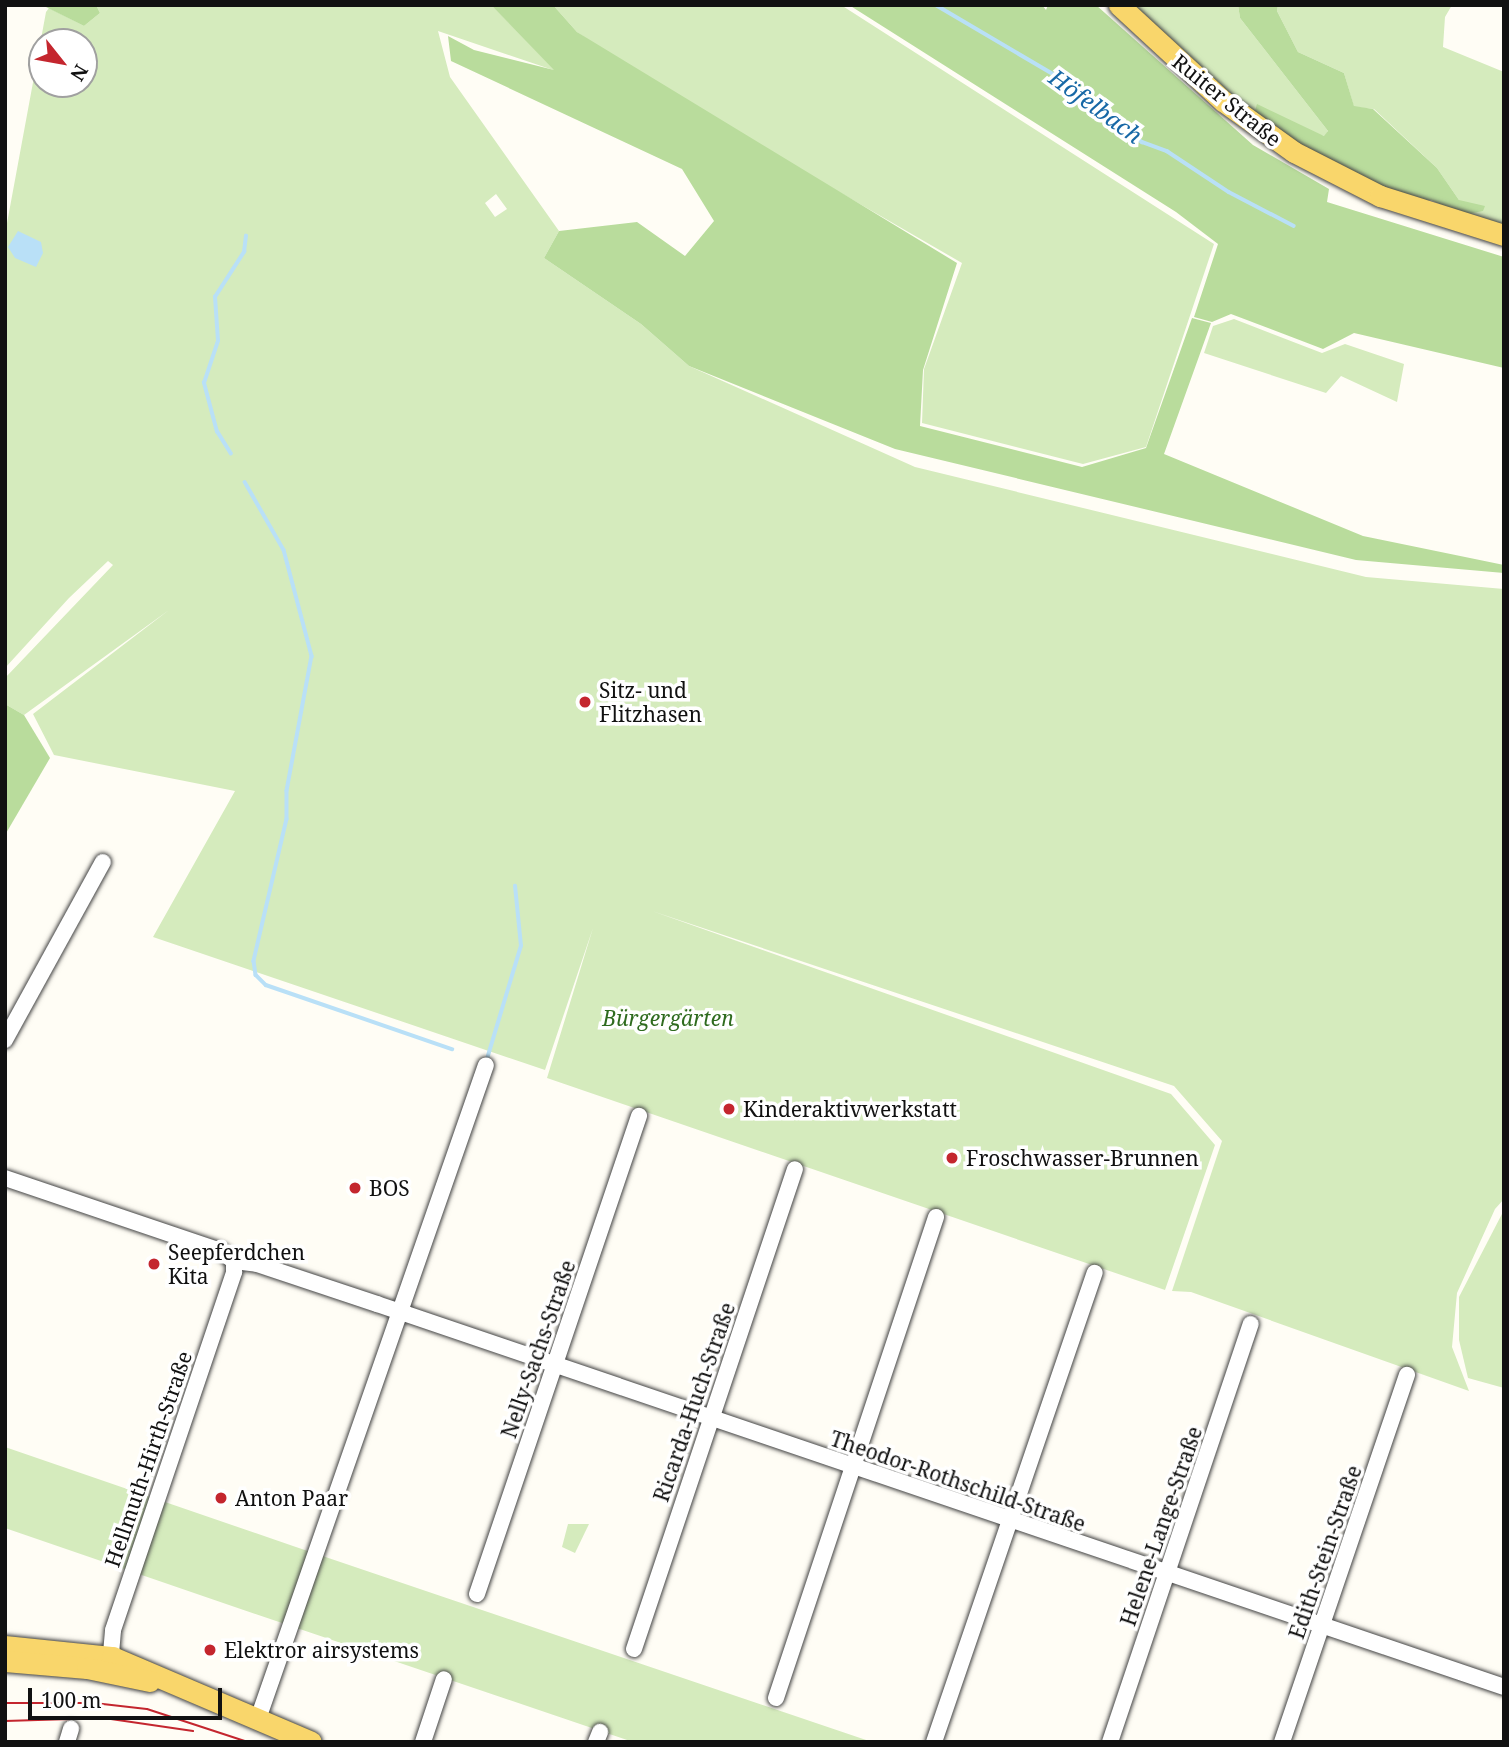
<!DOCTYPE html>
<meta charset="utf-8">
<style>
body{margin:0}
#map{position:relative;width:1509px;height:1747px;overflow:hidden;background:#fffdf5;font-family:"Noto Serif",serif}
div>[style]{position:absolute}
.green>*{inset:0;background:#d5ebbd}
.forest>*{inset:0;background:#b9dc9c}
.water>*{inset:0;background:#b9e0f7}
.round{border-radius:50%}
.stream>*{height:3.5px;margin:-1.75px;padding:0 1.75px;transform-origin:1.75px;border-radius:1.75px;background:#b9e0f7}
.roads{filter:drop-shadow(0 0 2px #444) drop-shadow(0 0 2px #444)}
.minor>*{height:16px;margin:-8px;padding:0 8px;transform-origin:8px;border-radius:8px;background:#fff}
.major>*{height:21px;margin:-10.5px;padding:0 10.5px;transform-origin:10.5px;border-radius:10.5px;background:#f9d66b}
.tram>*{height:2px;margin:-1px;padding:0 1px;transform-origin:1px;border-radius:1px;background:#c4262e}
.dots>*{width:19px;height:19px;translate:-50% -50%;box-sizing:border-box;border:4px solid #fff;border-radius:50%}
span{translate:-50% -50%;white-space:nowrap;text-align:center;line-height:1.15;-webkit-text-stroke:7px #fff;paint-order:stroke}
.street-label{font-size:21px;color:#111}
.poi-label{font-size:21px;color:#111}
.left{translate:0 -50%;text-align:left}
.park-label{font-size:21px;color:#2f6b1f;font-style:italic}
.water-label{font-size:23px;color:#1768a6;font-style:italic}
.frame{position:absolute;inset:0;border:7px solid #111;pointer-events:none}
.north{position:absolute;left:28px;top:28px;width:70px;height:70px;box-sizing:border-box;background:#fff;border:2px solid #a0a0a0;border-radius:50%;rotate:121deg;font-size:19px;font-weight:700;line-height:28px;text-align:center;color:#111}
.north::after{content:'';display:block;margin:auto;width:24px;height:32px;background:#c4262e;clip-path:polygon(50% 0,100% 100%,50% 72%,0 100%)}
.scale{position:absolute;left:28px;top:1688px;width:194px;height:32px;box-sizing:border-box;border:4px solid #111;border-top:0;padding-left:9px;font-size:21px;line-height:24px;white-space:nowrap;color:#111;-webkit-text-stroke:5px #fff;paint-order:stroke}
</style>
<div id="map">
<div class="green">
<i style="clip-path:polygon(evenodd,96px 5px,491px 5px,556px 71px,438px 31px,450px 77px,559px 231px,544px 258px,641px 324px,689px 366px,915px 467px,1366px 577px,1504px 589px,1504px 1199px,1495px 1209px,1457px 1293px,1452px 1347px,1469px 1391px,1191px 1292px,1172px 1291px,1222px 1141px,1174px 1086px,652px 911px,1171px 1094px,1215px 1145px,1165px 1290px,547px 1078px,593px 928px,545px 1070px,153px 937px,235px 791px,54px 755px,33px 714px,169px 610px,24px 715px,5px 704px,5px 678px,113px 565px,108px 561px,69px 598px,5px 668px,5px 234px,46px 12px,49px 8px,84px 26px,100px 13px,96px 5px,42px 42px,84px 42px,84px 84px,42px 84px,42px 42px,96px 5px,496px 194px,507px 209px,495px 217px,485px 203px,496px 194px)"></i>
<i style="clip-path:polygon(553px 5px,841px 5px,1214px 244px,1146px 447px,1083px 464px,922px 423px,924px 369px,962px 263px,659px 88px,577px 32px)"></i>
<i style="clip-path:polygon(1130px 5px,1238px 5px,1240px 18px,1328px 131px,1325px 136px,1265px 128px)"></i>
<i style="clip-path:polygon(1278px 5px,1452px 5px,1445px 17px,1443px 47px,1504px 72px,1504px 225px,1463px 215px,1459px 200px,1437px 168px,1374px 109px,1354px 107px,1344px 73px,1298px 52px,1277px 11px)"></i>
<i style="clip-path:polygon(1234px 319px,1322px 353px,1345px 344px,1404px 364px,1397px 402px,1341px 376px,1326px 393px,1204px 353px,1213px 326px)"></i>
<i style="clip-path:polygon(1504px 1210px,1504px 1388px,1468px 1378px,1459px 1340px,1459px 1297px)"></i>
<i style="clip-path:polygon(5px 1447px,293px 1546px,872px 1742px,633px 1742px,229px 1605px,5px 1528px)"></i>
<i style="clip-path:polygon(568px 1524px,589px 1524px,575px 1553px,562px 1547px)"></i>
</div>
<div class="forest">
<i style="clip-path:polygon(42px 5px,96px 5px,100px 13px,84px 26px)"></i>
<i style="clip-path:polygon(491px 5px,553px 5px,577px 32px,957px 263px,923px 370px,920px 426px,1082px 467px,1146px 448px,1192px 318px,1211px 323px,1164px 454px,1363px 536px,1504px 565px,1504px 573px,1356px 560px,895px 449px,689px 366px,641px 324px,544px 258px,559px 231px,637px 222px,685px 256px,714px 221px,682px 169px,451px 61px,448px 36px,474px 50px,554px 70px)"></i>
<i style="clip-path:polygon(849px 5px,1042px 5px,1046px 10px,1048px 5px,1096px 5px,1253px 145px,1329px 189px,1327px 202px,1504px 257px,1504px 368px,1354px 333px,1323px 349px,1231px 314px,1212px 322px,1194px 317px,1218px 244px,1176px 212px)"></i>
<i style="clip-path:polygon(1238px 5px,1278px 5px,1277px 11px,1298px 52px,1344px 73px,1354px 106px,1373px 109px,1437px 168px,1459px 200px,1485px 206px,1483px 211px,1463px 215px,1431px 200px,1425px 202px,1380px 188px,1265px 128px,1255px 111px,1257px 104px,1324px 136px,1328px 131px,1240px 18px)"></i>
<i style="clip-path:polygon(5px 704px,24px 715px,50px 758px,5px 835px)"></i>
</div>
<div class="water">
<i style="clip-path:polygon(18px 231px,41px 242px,43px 253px,36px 267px,15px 258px,8px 247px)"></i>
<i class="round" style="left:944px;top:1150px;width:16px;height:16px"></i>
</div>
<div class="stream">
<i style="left:936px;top:5px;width:138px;rotate:30.5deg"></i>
<i style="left:1055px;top:75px;width:110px;rotate:37.6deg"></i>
<i style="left:1142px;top:142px;width:27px;rotate:20deg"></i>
<i style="left:1167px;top:151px;width:74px;rotate:33.5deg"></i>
<i style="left:1229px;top:192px;width:73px;rotate:27.6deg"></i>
<i style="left:231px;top:454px;width:26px;rotate:-122deg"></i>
<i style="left:217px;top:432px;width:51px;rotate:-104.9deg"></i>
<i style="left:204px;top:383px;width:44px;rotate:-71.6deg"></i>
<i style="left:218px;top:341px;width:44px;rotate:-93.9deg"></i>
<i style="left:215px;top:297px;width:54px;rotate:-57.2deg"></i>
<i style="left:244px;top:252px;width:16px;rotate:-83deg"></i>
<i style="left:245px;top:482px;width:78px;rotate:60.2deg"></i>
<i style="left:284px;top:550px;width:110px;rotate:75.2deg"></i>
<i style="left:312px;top:656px;width:137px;rotate:100.5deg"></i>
<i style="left:287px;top:791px;width:28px;rotate:90deg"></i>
<i style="left:287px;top:819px;width:146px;rotate:103.1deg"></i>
<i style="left:254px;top:961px;width:14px;rotate:82deg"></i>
<i style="left:256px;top:975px;width:14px;rotate:45deg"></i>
<i style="left:266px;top:985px;width:197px;rotate:19deg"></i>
<i style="left:487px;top:1059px;width:118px;rotate:-73.3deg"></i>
<i style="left:521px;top:946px;width:60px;rotate:-95.7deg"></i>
</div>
<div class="roads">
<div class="minor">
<i style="left:5px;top:1040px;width:203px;rotate:-61.2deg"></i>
<i style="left:5px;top:1178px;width:228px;rotate:18.7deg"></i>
<i style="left:221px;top:1251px;width:16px;rotate:38deg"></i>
<i style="left:234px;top:1261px;width:23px;rotate:7deg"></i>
<i style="left:257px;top:1264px;width:126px;rotate:18.4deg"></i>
<i style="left:377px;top:1304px;width:1190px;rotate:18.77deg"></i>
<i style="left:477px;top:1594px;width:505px;rotate:-71.28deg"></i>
<i style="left:634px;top:1649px;width:506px;rotate:-71.46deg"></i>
<i style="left:110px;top:1665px;width:35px;rotate:-85deg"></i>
<i style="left:113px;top:1630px;width:378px;rotate:-71.3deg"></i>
<i style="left:234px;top:1272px;width:11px;rotate:-90deg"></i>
<i style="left:776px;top:1698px;width:507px;rotate:-71.6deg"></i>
<i style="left:259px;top:1716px;width:689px;rotate:-70.78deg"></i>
<i style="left:67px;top:1742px;width:14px;rotate:-73deg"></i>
<i style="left:423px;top:1742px;width:66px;rotate:-71.6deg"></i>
<i style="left:596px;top:1742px;width:11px;rotate:-68deg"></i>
<i style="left:934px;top:1742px;width:496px;rotate:-71.1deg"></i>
<i style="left:1110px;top:1742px;width:441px;rotate:-71.4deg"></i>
<i style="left:1282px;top:1742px;width:388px;rotate:-71.2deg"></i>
</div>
<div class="major">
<i style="left:1119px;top:5px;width:142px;rotate:42.7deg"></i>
<i style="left:1223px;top:101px;width:87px;rotate:35.7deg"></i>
<i style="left:1294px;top:152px;width:97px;rotate:27.1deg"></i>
<i style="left:1380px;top:196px;width:130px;rotate:17.5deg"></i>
<i style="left:5px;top:1646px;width:108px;rotate:5.9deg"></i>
<i style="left:112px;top:1657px;width:216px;rotate:23.1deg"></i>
<i style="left:5px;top:1661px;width:82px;rotate:4.9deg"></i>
<i style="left:87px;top:1668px;width:64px;rotate:11.7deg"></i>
</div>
</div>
<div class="tram">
<i style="left:5px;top:1703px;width:89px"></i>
<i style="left:94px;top:1703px;width:53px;rotate:6.5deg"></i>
<i style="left:147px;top:1709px;width:106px;rotate:18.1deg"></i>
<i style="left:5px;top:1721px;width:99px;rotate:-1.7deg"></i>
<i style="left:104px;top:1718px;width:90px;rotate:8.3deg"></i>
</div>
<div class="dots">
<i style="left:585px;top:702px;background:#c4262e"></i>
<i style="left:729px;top:1109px;background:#c4262e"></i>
<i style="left:952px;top:1158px;background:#c4262e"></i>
<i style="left:355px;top:1188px;background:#c4262e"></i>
<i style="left:154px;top:1264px;background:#c4262e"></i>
<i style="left:221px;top:1498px;background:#c4262e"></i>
<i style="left:210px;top:1650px;background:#c4262e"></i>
</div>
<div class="street-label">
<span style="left:1227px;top:100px;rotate:39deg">Ruiter Straße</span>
<span style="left:538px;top:1349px;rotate:-71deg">Nelly-Sachs-Straße</span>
<span style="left:694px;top:1402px;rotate:-71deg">Ricarda-Huch-Straße</span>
<span style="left:148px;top:1459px;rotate:-71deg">Hellmuth-Hirth-Straße</span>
<span style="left:958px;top:1481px;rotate:19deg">Theodor-Rothschild-Straße</span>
<span style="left:1161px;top:1526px;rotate:-71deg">Helene-Lange-Straße</span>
<span style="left:1325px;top:1552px;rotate:-71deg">Edith-Stein-Straße</span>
</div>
<div class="poi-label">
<span class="left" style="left:599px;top:702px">Sitz- und<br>Flitzhasen</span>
<span class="left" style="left:743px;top:1109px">Kinderaktivwerkstatt</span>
<span class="left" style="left:966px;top:1158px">Froschwasser-Brunnen</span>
<span class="left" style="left:369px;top:1188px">BOS</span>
<span class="left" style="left:168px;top:1264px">Seepferdchen<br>Kita</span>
<span class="left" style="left:235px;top:1498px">Anton Paar</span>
<span class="left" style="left:224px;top:1650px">Elektror airsystems</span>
</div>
<div class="park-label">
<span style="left:668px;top:1018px">Bürgergärten</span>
</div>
<div class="water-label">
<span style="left:1096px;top:106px;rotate:36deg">Höfelbach</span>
</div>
<div class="frame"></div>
<div class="north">N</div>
<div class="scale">100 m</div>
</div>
